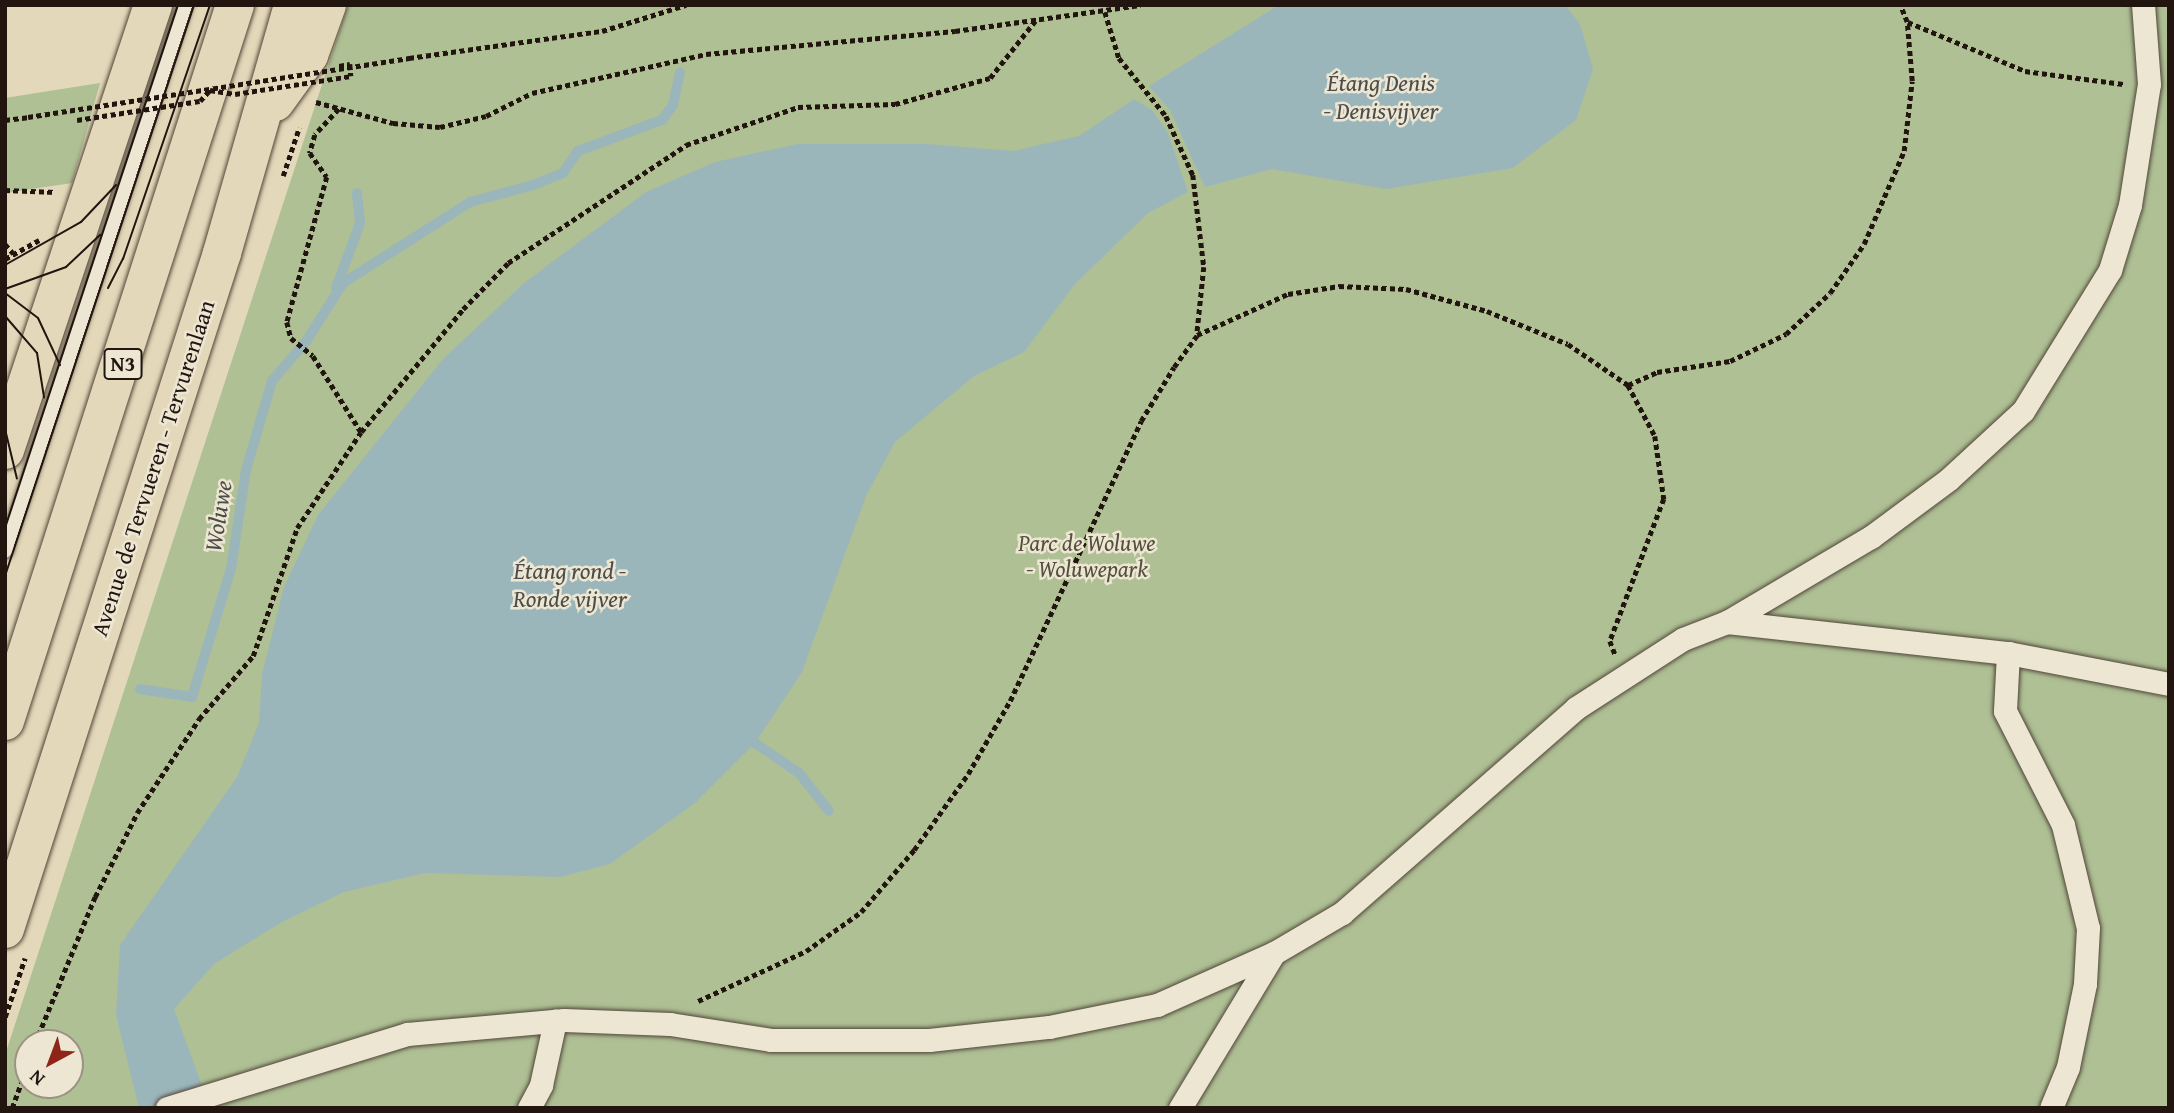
<!DOCTYPE html>
<meta charset="utf-8">
<style>
body{margin:0}
#map{position:relative;width:2174px;height:1113px;overflow:hidden;background:#e3d8b9;font-family:"Gentium Book Plus",serif}
div>[style]{position:absolute}
.green>*{inset:0;background:#aec094}
.water>*{inset:0;background:#9bb6bb}
.stream>*{height:10px;margin:-5px;padding:0 5px;transform-origin:5px;border-radius:5px;background:#9bb6bb}
.path>*{height:4.5px;margin-top:-2.25px;transform-origin:0;background:repeating-linear-gradient(90deg,#22140f 0 5px,transparent 0 8.5px)}
.roads{filter:drop-shadow(0 0 2px #52453a) drop-shadow(0 0 2px #52453a)}
.service>*{height:14px;margin:-7px;padding:0 7px;transform-origin:7px;border-radius:7px;background:#ede6d2}
.pedestrian>*{height:23px;margin:-11.5px;padding:0 11.5px;transform-origin:11.5px;border-radius:11.5px;background:#ede6d2}
.primary>*{height:38px;margin:-19px;padding:0 19px;transform-origin:19px;border-radius:19px;background:#e3d8b9}
.trunk>*{height:38px;margin:-19px;padding:0 19px;transform-origin:19px;border-radius:19px;background:#e3d8b9}
.tram>*{height:2px;margin:-1px;padding:0 1px;transform-origin:1px;border-radius:1px;background:#22140f}
.path-bridge>*{height:4.5px;margin-top:-2.25px;transform-origin:0;background:repeating-linear-gradient(90deg,#22140f 0 5px,transparent 0 8.5px)}
span{translate:-50% -50%;white-space:nowrap;text-align:center;line-height:1.15;-webkit-text-stroke:5px #ede6d2;paint-order:stroke}
.shield-label span{padding:2px 5px;background:#ede6d2;border:2px solid;border-radius:5px;-webkit-text-stroke-width:0}
.shield-label{font-size:21px;color:#22140f;font-weight:700}
.street-label{font-size:23px;color:#22140f}
.park-label{font-size:23px;color:#53503e;font-style:italic}
.water-label{font-size:24px;color:#4c4d4b;font-style:italic}
.frame{position:absolute;inset:0;border:7px solid #22140f;pointer-events:none}
.north{position:absolute;left:14px;top:1029px;width:70px;height:70px;box-sizing:border-box;background:#ede6d2;border:2px solid #9c9284;border-radius:50%;rotate:221deg;font-size:19px;font-weight:700;line-height:28px;text-align:center;color:#22140f}
.north::after{content:'';display:block;margin:auto;width:24px;height:32px;background:#8f2418;clip-path:polygon(50% 0,100% 100%,50% 72%,0 100%)}
</style>
<div id="map">
<div class="green">
<i style="clip-path:polygon(evenodd,348px 5px,2169px 5px,2169px 1108px,5px 1108px,5px 1055px,348px 5px,28px 1043px,70px 1043px,70px 1085px,28px 1085px,28px 1043px)"></i>
<i style="clip-path:polygon(100px 83px,72px 183px,5px 193px,5px 98px)"></i>
</div>
<div class="water">
<i style="clip-path:polygon(1279px 5px,1565px 5px,1580px 24px,1593px 69px,1576px 120px,1513px 168px,1386px 189px,1272px 169px,1205px 187px,1170px 110px,1149px 86px)"></i>
<i style="clip-path:polygon(1134px 99px,1152px 110px,1168px 133px,1188px 192px,1148px 213px,1075px 284px,1024px 352px,974px 376px,895px 442px,866px 496px,802px 672px,755px 743px,695px 803px,610px 864px,560px 877px,425px 873px,344px 892px,282px 922px,214px 964px,174px 1009px,210px 1108px,139px 1108px,116px 1015px,120px 945px,237px 777px,259px 723px,262px 674px,284px 587px,318px 515px,443px 359px,524px 283px,646px 192px,715px 162px,798px 144px,927px 144px,1013px 151px,1079px 136px)"></i>
</div>
<div class="stream">
<i style="left:336px;top:288px;width:69px;rotate:-69.7deg"></i>
<i style="left:360px;top:223px;width:30px;rotate:-96deg"></i>
<i style="left:140px;top:689px;width:53px;rotate:8.7deg"></i>
<i style="left:192px;top:697px;width:134px;rotate:-73.1deg"></i>
<i style="left:231px;top:569px;width:100px;rotate:-81.4deg"></i>
<i style="left:246px;top:470px;width:93px;rotate:-73.7deg"></i>
<i style="left:272px;top:381px;width:54px;rotate:-49.5deg"></i>
<i style="left:307px;top:340px;width:67px;rotate:-57.7deg"></i>
<i style="left:343px;top:283px;width:151px;rotate:-32.5deg"></i>
<i style="left:470px;top:202px;width:65px;rotate:-15.1deg"></i>
<i style="left:533px;top:185px;width:32px;rotate:-22deg"></i>
<i style="left:563px;top:173px;width:27px;rotate:-56deg"></i>
<i style="left:578px;top:151px;width:90px;rotate:-20.3deg"></i>
<i style="left:662px;top:120px;width:19px;rotate:-54deg"></i>
<i style="left:673px;top:105px;width:33px;rotate:-78deg"></i>
<i style="left:755px;top:743px;width:53px;rotate:34.3deg"></i>
<i style="left:799px;top:773px;width:48px;rotate:51.7deg"></i>
</div>
<div class="path">
<i style="left:1105px;top:12px;width:48px;rotate:73.1deg"></i>
<i style="left:1119px;top:58px;width:75px;rotate:51deg"></i>
<i style="left:1166px;top:116px;width:65px;rotate:65.4deg"></i>
<i style="left:1193px;top:175px;width:93px;rotate:83.2deg"></i>
<i style="left:1204px;top:267px;width:68px;rotate:95.9deg"></i>
<i style="left:1908px;top:22px;width:127px;rotate:22.7deg"></i>
<i style="left:2025px;top:71px;width:99px;rotate:7.6deg"></i>
<i style="left:409px;top:58px;width:195px;rotate:-8deg"></i>
<i style="left:602px;top:31px;width:88px;rotate:-17.2deg"></i>
<i style="left:339px;top:66px;width:11px;rotate:-10deg"></i>
<i style="left:350px;top:64px;width:12px;rotate:85deg"></i>
<i style="left:316px;top:102px;width:80px;rotate:15.3deg"></i>
<i style="left:393px;top:123px;width:47px;rotate:4.9deg"></i>
<i style="left:440px;top:127px;width:47px;rotate:-13.4deg"></i>
<i style="left:486px;top:116px;width:51px;rotate:-26.6deg"></i>
<i style="left:532px;top:93px;width:178px;rotate:-12.6deg"></i>
<i style="left:706px;top:54px;width:250px;rotate:-5.3deg"></i>
<i style="left:955px;top:31px;width:187px;rotate:-8deg"></i>
<i style="left:339px;top:109px;width:35px;rotate:133deg"></i>
<i style="left:315px;top:135px;width:19px;rotate:106deg"></i>
<i style="left:310px;top:153px;width:29px;rotate:55deg"></i>
<i style="left:327px;top:177px;width:150px;rotate:105.4deg"></i>
<i style="left:287px;top:322px;width:16px;rotate:76deg"></i>
<i style="left:291px;top:338px;width:28px;rotate:39deg"></i>
<i style="left:313px;top:356px;width:90px;rotate:57.7deg"></i>
<i style="left:5px;top:120px;width:23px;rotate:-7deg"></i>
<i style="left:283px;top:176px;width:51px;rotate:-71.6deg"></i>
<i style="left:5px;top:190px;width:51px;rotate:2.2deg"></i>
<i style="left:5px;top:244px;width:13px;rotate:48deg"></i>
<i style="left:5px;top:259px;width:39px;rotate:-29deg"></i>
<i style="left:1628px;top:385px;width:32px;rotate:-24deg"></i>
<i style="left:1657px;top:372px;width:74px;rotate:-8.6deg"></i>
<i style="left:1730px;top:361px;width:62px;rotate:-25.7deg"></i>
<i style="left:1786px;top:334px;width:60px;rotate:-43deg"></i>
<i style="left:1830px;top:293px;width:60px;rotate:-55.2deg"></i>
<i style="left:1864px;top:244px;width:101px;rotate:-66.7deg"></i>
<i style="left:1904px;top:151px;width:70px;rotate:-83.5deg"></i>
<i style="left:1912px;top:81px;width:59px;rotate:-94.8deg"></i>
<i style="left:1907px;top:22px;width:18px;rotate:-112deg"></i>
<i style="left:698px;top:1001px;width:119px;rotate:-24.8deg"></i>
<i style="left:806px;top:951px;width:67px;rotate:-35.3deg"></i>
<i style="left:861px;top:912px;width:82px;rotate:-49.5deg"></i>
<i style="left:914px;top:850px;width:93px;rotate:-54.6deg"></i>
<i style="left:968px;top:774px;width:84px;rotate:-60.1deg"></i>
<i style="left:1010px;top:701px;width:309px;rotate:-64.9deg"></i>
<i style="left:1141px;top:421px;width:63px;rotate:-58.6deg"></i>
<i style="left:1174px;top:367px;width:39px;rotate:-54deg"></i>
<i style="left:1197px;top:335px;width:100px;rotate:-24.3deg"></i>
<i style="left:1288px;top:294px;width:52px;rotate:-8.9deg"></i>
<i style="left:1339px;top:286px;width:67px;rotate:2.6deg"></i>
<i style="left:1406px;top:289px;width:84px;rotate:15.2deg"></i>
<i style="left:1487px;top:311px;width:87px;rotate:22.2deg"></i>
<i style="left:1568px;top:344px;width:73px;rotate:34.3deg"></i>
<i style="left:1628px;top:385px;width:58px;rotate:62.1deg"></i>
<i style="left:1655px;top:436px;width:64px;rotate:81.9deg"></i>
<i style="left:1664px;top:499px;width:152px;rotate:110.8deg"></i>
<i style="left:1610px;top:641px;width:14px;rotate:69deg"></i>
<i style="left:5px;top:1017px;width:62px;rotate:-71.3deg"></i>
<i style="left:35px;top:1043px;width:158px;rotate:-67.7deg"></i>
<i style="left:95px;top:897px;width:94px;rotate:-63.4deg"></i>
<i style="left:137px;top:813px;width:113px;rotate:-56.6deg"></i>
<i style="left:199px;top:719px;width:83px;rotate:-49.4deg"></i>
<i style="left:253px;top:656px;width:135px;rotate:-71deg"></i>
<i style="left:297px;top:528px;width:115px;rotate:-56.3deg"></i>
<i style="left:361px;top:432px;width:160px;rotate:-50.3deg"></i>
<i style="left:463px;top:309px;width:64px;rotate:-45.6deg"></i>
<i style="left:508px;top:263px;width:214px;rotate:-33.5deg"></i>
<i style="left:686px;top:145px;width:118px;rotate:-18.7deg"></i>
<i style="left:798px;top:107px;width:97px;rotate:-1.8deg"></i>
<i style="left:895px;top:104px;width:98px;rotate:-15.3deg"></i>
<i style="left:990px;top:78px;width:73px;rotate:-51.7deg"></i>
<i style="left:12px;top:1108px;width:47px;rotate:-70deg"></i>
</div>
<div class="roads">
<div class="service">
<i style="left:5px;top:551px;width:575px;rotate:-71.75deg"></i>
</div>
<div class="pedestrian">
<i style="left:1727px;top:622px;width:283px;rotate:6.3deg"></i>
<i style="left:2008px;top:653px;width:164px;rotate:10.9deg"></i>
<i style="left:2008px;top:653px;width:58px;rotate:93deg"></i>
<i style="left:2005px;top:711px;width:128px;rotate:63deg"></i>
<i style="left:2063px;top:825px;width:106px;rotate:76.4deg"></i>
<i style="left:2088px;top:928px;width:56px;rotate:93.1deg"></i>
<i style="left:2085px;top:984px;width:85px;rotate:101.6deg"></i>
<i style="left:2068px;top:1067px;width:44px;rotate:112.5deg"></i>
<i style="left:167px;top:1108px;width:251px;rotate:-17.1deg"></i>
<i style="left:407px;top:1034px;width:158px;rotate:-5.1deg"></i>
<i style="left:564px;top:1020px;width:106px;rotate:2.2deg"></i>
<i style="left:670px;top:1024px;width:102px;rotate:9deg"></i>
<i style="left:771px;top:1040px;width:158px"></i>
<i style="left:929px;top:1040px;width:121px;rotate:-6.2deg"></i>
<i style="left:1049px;top:1027px;width:110px;rotate:-11.5deg"></i>
<i style="left:1157px;top:1005px;width:128px;rotate:-24deg"></i>
<i style="left:1274px;top:953px;width:79px;rotate:-30.5deg"></i>
<i style="left:1342px;top:913px;width:311px;rotate:-41.2deg"></i>
<i style="left:1576px;top:708px;width:127px;rotate:-32.8deg"></i>
<i style="left:1683px;top:639px;width:47px;rotate:-21.1deg"></i>
<i style="left:1727px;top:622px;width:167px;rotate:-30.6deg"></i>
<i style="left:1871px;top:537px;width:97px;rotate:-36.6deg"></i>
<i style="left:1949px;top:479px;width:100px;rotate:-42.6deg"></i>
<i style="left:2023px;top:411px;width:166px;rotate:-58.3deg"></i>
<i style="left:2110px;top:270px;width:68px;rotate:-72.9deg"></i>
<i style="left:2130px;top:205px;width:122px;rotate:-81.1deg"></i>
<i style="left:2149px;top:84px;width:79px;rotate:-94.3deg"></i>
<i style="left:529px;top:1108px;width:26px;rotate:-62deg"></i>
<i style="left:541px;top:1085px;width:66px;rotate:-77.7deg"></i>
<i style="left:1180px;top:1108px;width:181px;rotate:-58.8deg"></i>
</div>
<div class="primary">
<i style="left:275px;top:102px;width:58px;rotate:-54.1deg"></i>
<i style="left:309px;top:55px;width:53px;rotate:-70.2deg"></i>
<i style="left:5px;top:721px;width:752px;rotate:-72.19deg"></i>
<i style="left:5px;top:929px;width:710px;rotate:-72.2deg"></i>
<i style="left:222px;top:253px;width:258px;rotate:-74deg"></i>
</div>
<div class="trunk">
<i style="left:5px;top:450px;width:469px;rotate:-71.6deg"></i>
</div>
</div>
<div class="tram">
<i style="left:5px;top:265px;width:87px;rotate:-29.5deg"></i>
<i style="left:81px;top:222px;width:51px;rotate:-46.6deg"></i>
<i style="left:108px;top:288px;width:33px;rotate:-63deg"></i>
<i style="left:123px;top:259px;width:268px;rotate:-71.1deg"></i>
<i style="left:5px;top:289px;width:65px;rotate:-19.8deg"></i>
<i style="left:66px;top:267px;width:47px;rotate:-43.3deg"></i>
<i style="left:5px;top:293px;width:41px;rotate:37.1deg"></i>
<i style="left:38px;top:318px;width:52px;rotate:64.9deg"></i>
<i style="left:5px;top:316px;width:49px;rotate:49.1deg"></i>
<i style="left:37px;top:353px;width:45px;rotate:81deg"></i>
<i style="left:5px;top:429px;width:51px;rotate:76.5deg"></i>
<i style="left:5px;top:528px;width:551px;rotate:-71.7deg"></i>
<i style="left:5px;top:576px;width:601px;rotate:-71.69deg"></i>
</div>
<div class="path-bridge">
<i style="left:28px;top:117px;width:386px;rotate:-8.8deg"></i>
<i style="left:77px;top:120px;width:124px;rotate:-8.8deg"></i>
<i style="left:200px;top:101px;width:15px;rotate:-48deg"></i>
<i style="left:210px;top:90px;width:25px;rotate:9deg"></i>
<i style="left:235px;top:94px;width:117px;rotate:-8.8deg"></i>
</div>
<div class="shield-label">
<span style="left:123px;top:364px">N3</span>
</div>
<div class="street-label">
<span style="left:153px;top:468px;rotate:-72deg">Avenue de Tervueren - Tervurenlaan</span>
</div>
<div class="park-label">
<span style="left:1087px;top:556px">Parc de Woluwe<br>- Woluwepark</span>
</div>
<div class="water-label">
<span style="left:1381px;top:97px">Étang Denis<br>- Denisvijver</span>
<span style="left:218px;top:516px;rotate:-81deg">Woluwe</span>
<span style="left:570px;top:585px">Étang rond -<br>Ronde vijver</span>
</div>
<div class="frame"></div>
<div class="north">N</div>
</div>
